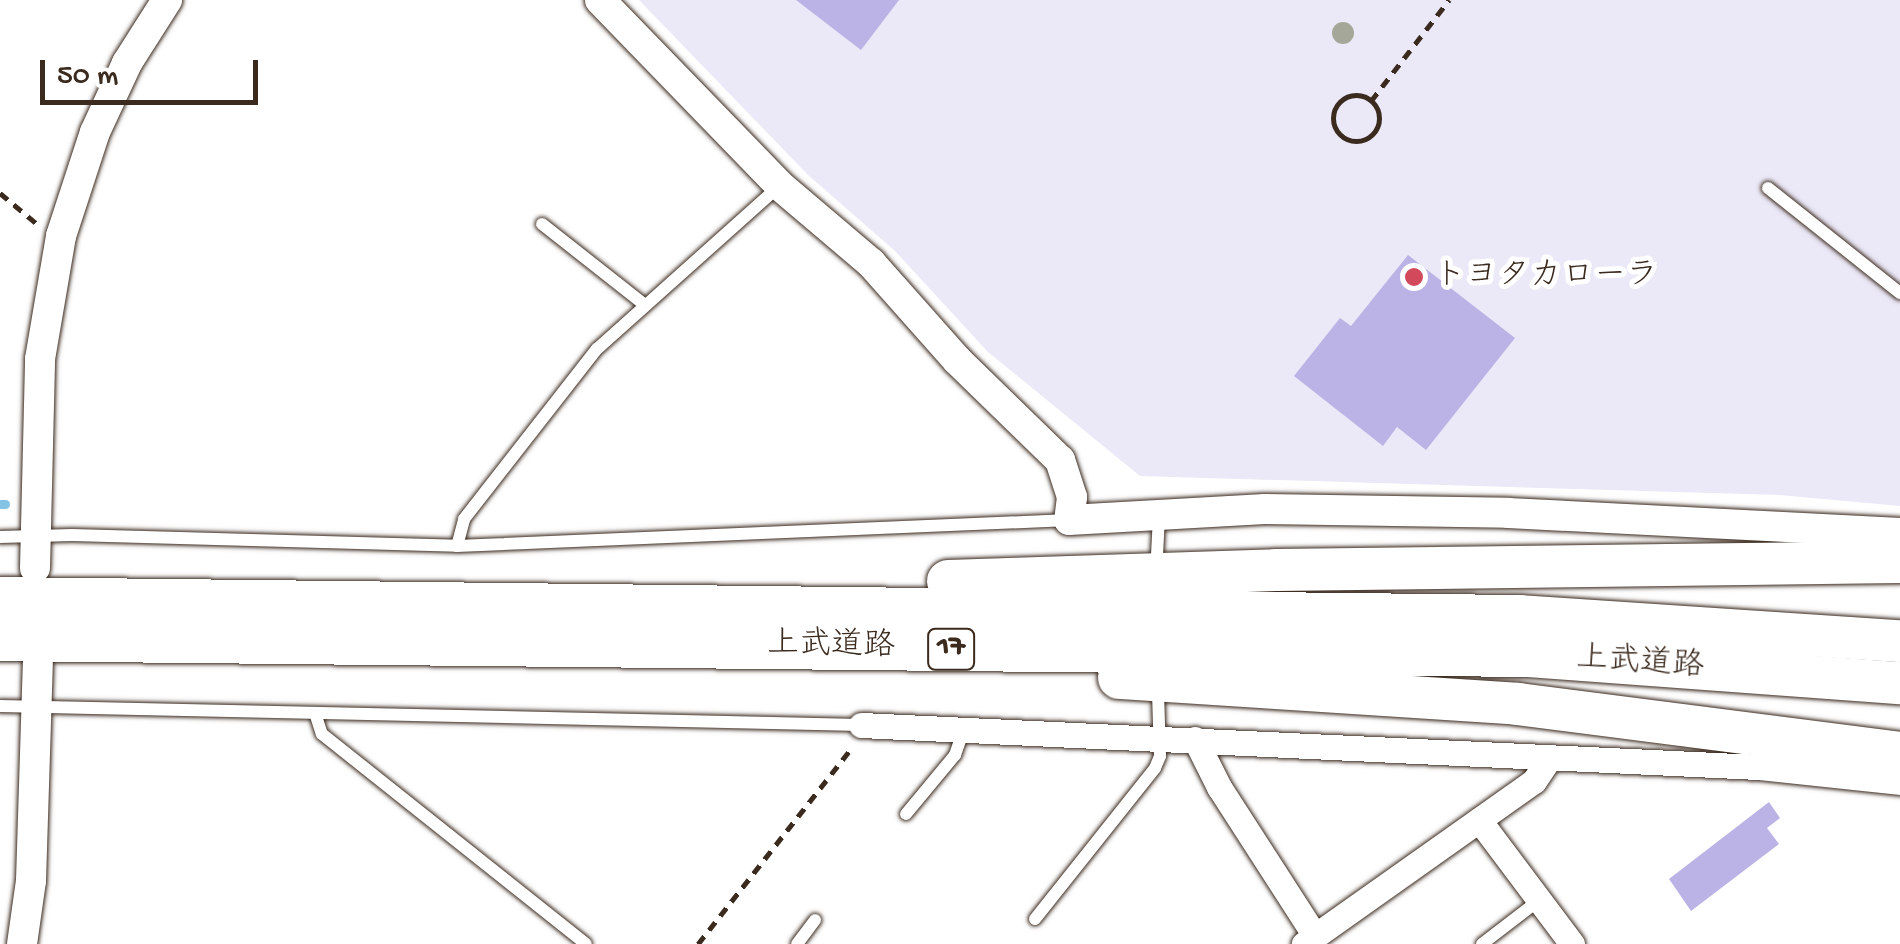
<!DOCTYPE html>
<meta charset="utf-8">
<style>
body{margin:0}
#map{position:relative;width:1900px;height:944px;overflow:hidden;background:#fff;font-family:"Gochi Hand","Klee One",sans-serif}
div>[style]{position:absolute}
.built>*{inset:0;background:#ebe8f7}
.stream>*{height:9px;margin:-4.5px;padding:0 4.5px;transform-origin:4.5px;border-radius:4.5px;background:#85c3e5}
.building>*{inset:0;background:#bbb3e5}
.path>*{height:5px;margin-top:-2.5px;transform-origin:0;background:repeating-linear-gradient(90deg,#3b2a1e 0 10px,transparent 0 18px)}
.path>.ring{margin:-2.5px;padding:0;box-sizing:content-box;background:none;border:5px solid #3b2a1e;border-radius:50%}
.roads{filter:drop-shadow(0 0 2px #3b2a1e) drop-shadow(0 0 2px #3b2a1e)}
.service>*{height:12px;margin:-6px;padding:0 6px;transform-origin:6px;border-radius:6px;background:#fff}
.minor>*{height:25px;margin:-12.5px;padding:0 12.5px;transform-origin:12.5px;border-radius:12.5px;background:#fff}
.tertiary>*{height:30px;margin:-15px;padding:0 15px;transform-origin:15px;border-radius:15px;background:#fff}
.trunk>*{height:42px;margin:-21px;padding:0 21px;transform-origin:21px;border-radius:21px;background:#fff}
.trees>*{width:22px;height:22px;margin:-11px;border-radius:50%;background:#a5a899}
.dots>*{width:28px;height:28px;translate:-50% -50%;box-sizing:border-box;border:5px solid #fff;border-radius:50%}
span{translate:-50% -50%;white-space:nowrap;text-align:center;line-height:1.15;-webkit-text-stroke:10px #fff;paint-order:stroke}
.shield-label span{padding:2px 8px;background:#fff;border:2px solid;border-radius:8px;-webkit-text-stroke-width:0}
.shield-label{font-size:30px;color:#3b2a1e;font-weight:700}
.poi-label{font-size:32px;color:#3b2a1e}
.left{translate:0 -50%;text-align:left}
.street-label{font-size:32px;color:#3b2a1e}
.scale{position:absolute;left:40px;top:60px;width:218px;height:45px;box-sizing:border-box;border:5px solid #3b2a1e;border-top:0;padding-left:12px;font-size:30px;line-height:35px;white-space:nowrap;color:#3b2a1e;-webkit-text-stroke:8px #fff;paint-order:stroke}
</style>
<div id="map">
<div class="built">
<i style="clip-path:polygon(639px 0,1900px 0,1900px 506px,1779px 495px,1140px 476px,988px 352px,895px 251px,808px 175px)"></i>
</div>
<div class="stream">
<i style="left:0;top:504px;width:5px"></i>
</div>
<div class="building">
<i style="clip-path:polygon(796px 0,899px 0,861px 50px)"></i>
<i style="clip-path:polygon(1408px 255px,1515px 338px,1426px 450px,1397px 427px,1383px 446px,1294px 376px,1340px 318px,1351px 326px)"></i>
<i style="clip-path:polygon(1769px 802px,1780px 818px,1767px 828px,1779px 844px,1691px 911px,1669px 879px)"></i>
</div>
<div class="path">
<i class="ring" style="left:1333px;top:95px;width:41px;height:41px"></i>
<i style="left:1371px;top:101px;width:128px;rotate:-52.3deg"></i>
<i style="left:0;top:193px;width:47px;rotate:39.8deg"></i>
<i style="left:698px;top:944px;width:251px;rotate:-51.9deg"></i>
</div>
<div class="roads">
<div class="service">
<i style="left:1768px;top:188px;width:169px;rotate:38.5deg"></i>
<i style="left:542px;top:224px;width:131px;rotate:38.2deg"></i>
<i style="left:0;top:537px;width:72px;rotate:-1.6deg"></i>
<i style="left:72px;top:535px;width:385px;rotate:1.6deg"></i>
<i style="left:457px;top:546px;width:613px;rotate:-2.43deg"></i>
<i style="left:457px;top:546px;width:28px;rotate:-75deg"></i>
<i style="left:464px;top:519px;width:216px;rotate:-52deg"></i>
<i style="left:597px;top:349px;width:243px;rotate:-41.8deg"></i>
<i style="left:1157px;top:555px;width:38px;rotate:-87deg"></i>
<i style="left:0;top:706px;width:861px;rotate:1.26deg"></i>
<i style="left:315px;top:713px;width:22px;rotate:72deg"></i>
<i style="left:322px;top:734px;width:337px;rotate:38.5deg"></i>
<i style="left:906px;top:814px;width:77px;rotate:-50.3deg"></i>
<i style="left:955px;top:755px;width:28px;rotate:-71deg"></i>
<i style="left:1035px;top:919px;width:193px;rotate:-51.5deg"></i>
<i style="left:1155px;top:768px;width:13px;rotate:-67deg"></i>
<i style="left:1160px;top:756px;width:65px;rotate:-91.8deg"></i>
<i style="left:797px;top:944px;width:30px;rotate:-53deg"></i>
<i style="left:1482px;top:944px;width:71px;rotate:-37.5deg"></i>
</div>
<div class="minor">
<i style="left:861px;top:725px;width:898px;rotate:2.68deg"></i>
<i style="left:1758px;top:767px;width:143px;rotate:6deg"></i>
<i style="left:1195px;top:739px;width:54px;rotate:63.4deg"></i>
<i style="left:1219px;top:787px;width:177px;rotate:57.2deg"></i>
<i style="left:1315px;top:936px;width:14px;rotate:144deg"></i>
<i style="left:1479px;top:820px;width:155px;rotate:53.1deg"></i>
<i style="left:1315px;top:936px;width:268px;rotate:-35.3deg"></i>
<i style="left:1534px;top:781px;width:25px;rotate:-56deg"></i>
</div>
<div class="tertiary">
<i style="left:600px;top:0;width:257px;rotate:45.9deg"></i>
<i style="left:779px;top:185px;width:121px;rotate:40.3deg"></i>
<i style="left:871px;top:263px;width:130px;rotate:48.4deg"></i>
<i style="left:957px;top:360px;width:144px;rotate:44.2deg"></i>
<i style="left:1060px;top:460px;width:39px;rotate:72deg"></i>
<i style="left:1072px;top:497px;width:23px;rotate:97deg"></i>
<i style="left:1069px;top:520px;width:196px;rotate:-3.2deg"></i>
<i style="left:1265px;top:509px;width:243px;rotate:0.9deg"></i>
<i style="left:1508px;top:513px;width:393px;rotate:2.9deg"></i>
<i style="left:35px;top:568px;width:209px;rotate:-88.6deg"></i>
<i style="left:40px;top:359px;width:125px;rotate:-80.3deg"></i>
<i style="left:61px;top:236px;width:109px;rotate:-71.9deg"></i>
<i style="left:95px;top:132px;width:76px;rotate:-65.1deg"></i>
<i style="left:127px;top:63px;width:75px;rotate:-57.6deg"></i>
<i style="left:22px;top:944px;width:64px;rotate:-81.9deg"></i>
<i style="left:31px;top:881px;width:218px;rotate:-88.2deg"></i>
</div>
<div class="trunk">
<i style="left:948px;top:581px;width:328px;rotate:-1.9deg"></i>
<i style="left:1276px;top:570px;width:624px;rotate:-0.73deg"></i>
<i style="left:0;top:598px;width:1520px;rotate:0.68deg"></i>
<i style="left:1520px;top:616px;width:381px;rotate:3.8deg"></i>
<i style="left:0;top:640px;width:1529px;rotate:0.6deg"></i>
<i style="left:1529px;top:656px;width:372px;rotate:4.2deg"></i>
<i style="left:1119px;top:678px;width:400px;rotate:3.7deg"></i>
<i style="left:1518px;top:704px;width:385px;rotate:7.3deg"></i>
</div>
</div>
<div class="trees">
<i style="left:1343px;top:33px"></i>
</div>
<div class="dots">
<i style="left:1414px;top:277px;background:#d1495b"></i>
</div>
<div class="shield-label">
<span style="left:951px;top:649px">17</span>
</div>
<div class="poi-label">
<span class="left" style="left:1434px;top:277px">トヨタカローラ</span>
</div>
<div class="street-label">
<span style="left:831px;top:647px;rotate:1deg">上武道路</span>
<span style="left:1640px;top:664px;rotate:4deg">上武道路</span>
</div>
<div class="scale">50 m</div>
</div>
